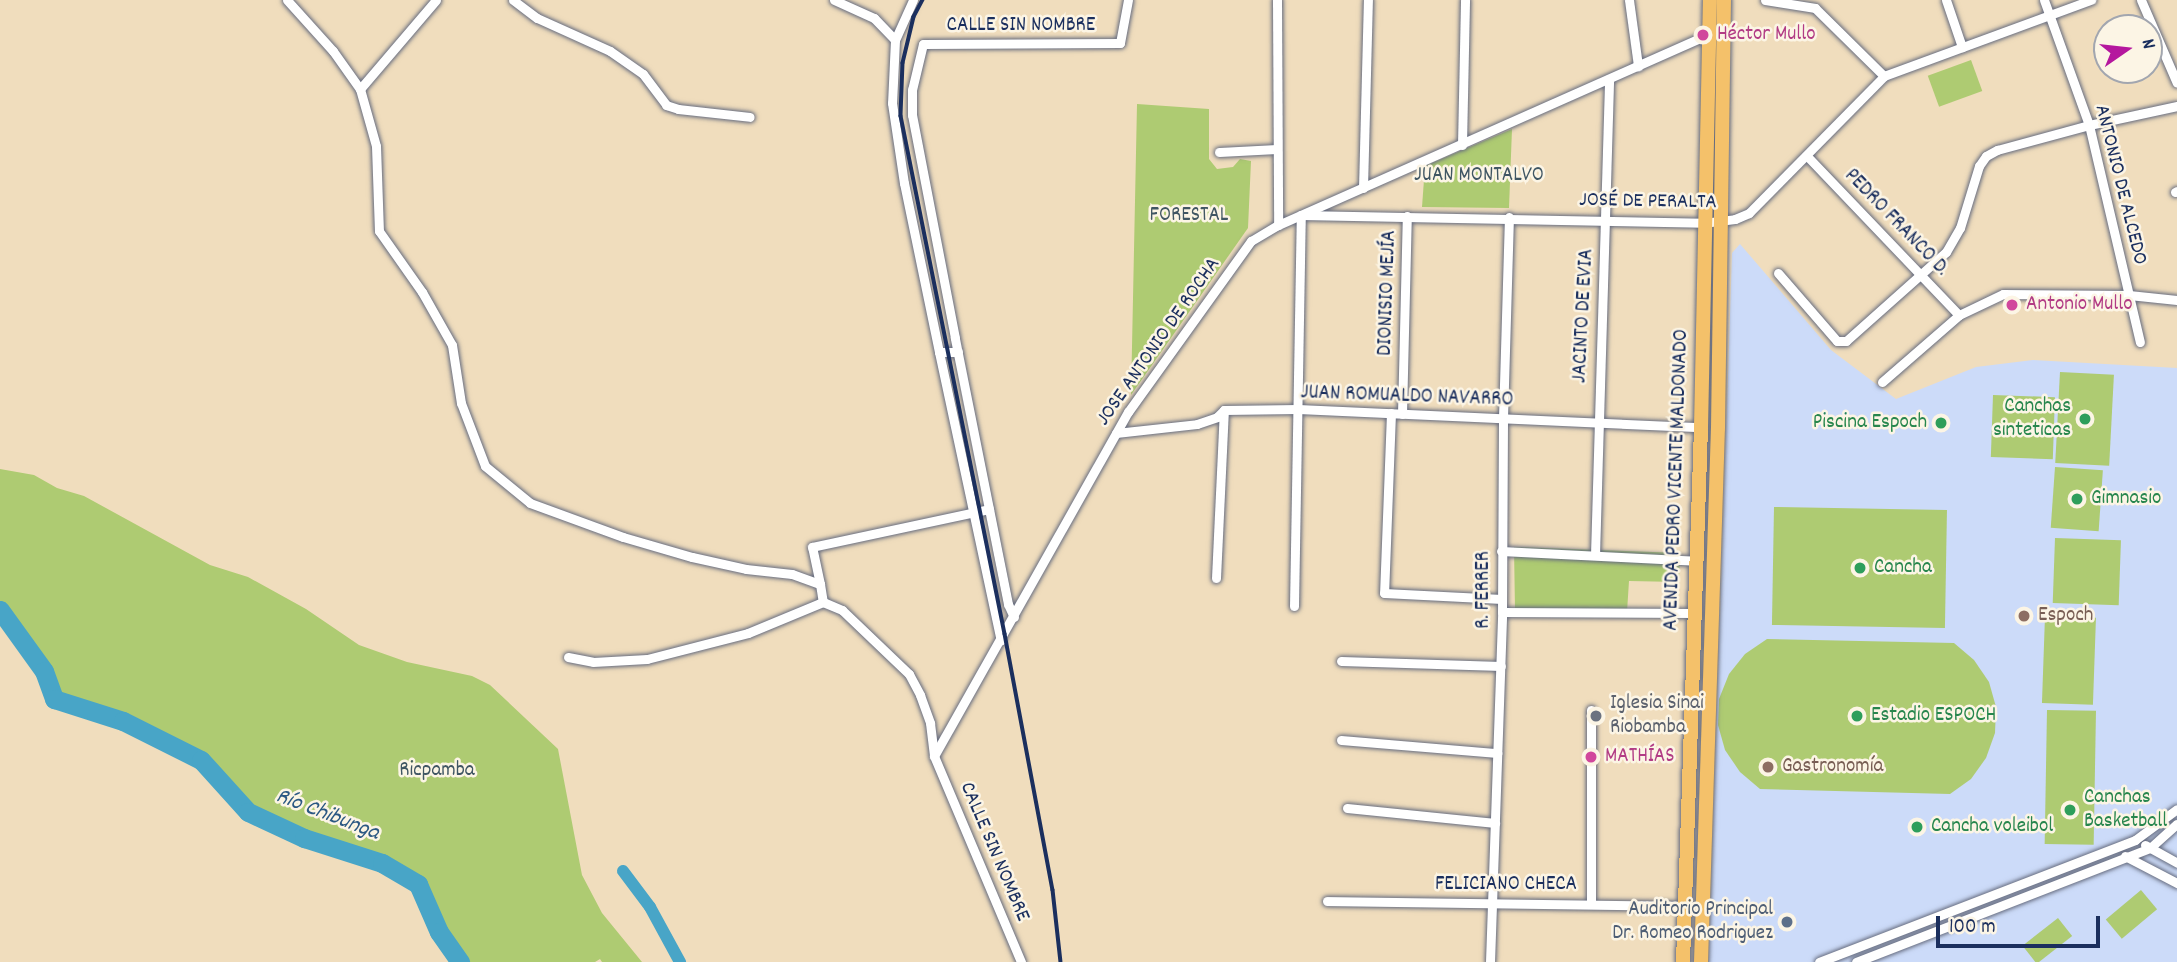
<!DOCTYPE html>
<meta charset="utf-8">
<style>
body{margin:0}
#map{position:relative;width:2177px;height:962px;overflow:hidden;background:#f0ddbd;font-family:Dekko,sans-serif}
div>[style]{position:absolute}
.built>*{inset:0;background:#ccdbf9}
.green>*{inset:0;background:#aecb72;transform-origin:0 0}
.canal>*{height:12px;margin:-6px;padding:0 6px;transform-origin:6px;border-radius:6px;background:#48a5c7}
.river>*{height:19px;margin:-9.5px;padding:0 9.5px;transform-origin:9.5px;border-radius:9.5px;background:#48a5c7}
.roads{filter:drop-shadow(0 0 2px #666c7f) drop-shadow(0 0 2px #666c7f)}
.minor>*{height:9px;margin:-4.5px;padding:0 4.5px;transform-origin:4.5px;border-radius:4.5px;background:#fff}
.primary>*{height:14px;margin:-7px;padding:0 7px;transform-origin:7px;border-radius:7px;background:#f4c16a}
.rail>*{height:3.5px;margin:-1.75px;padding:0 1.75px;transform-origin:1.75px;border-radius:1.75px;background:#1b2f5e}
.dots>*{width:19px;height:19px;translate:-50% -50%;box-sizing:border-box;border:4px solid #fcf5e5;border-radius:50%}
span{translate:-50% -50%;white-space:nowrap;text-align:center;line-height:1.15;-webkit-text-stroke:5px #fcf5e5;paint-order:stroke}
.street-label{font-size:21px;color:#1b2f5e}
.hotel-label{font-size:21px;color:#b23c85}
.left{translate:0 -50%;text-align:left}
.park-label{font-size:21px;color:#405663}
.leisure-label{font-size:21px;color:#27864d}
.right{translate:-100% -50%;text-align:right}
.education-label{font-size:21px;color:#785e54}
.worship-label{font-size:21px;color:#5b616d}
.service-label{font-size:21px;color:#4e5e75}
.water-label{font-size:23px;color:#2b5883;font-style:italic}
.north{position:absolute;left:2093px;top:14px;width:70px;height:70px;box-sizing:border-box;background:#fcf5e5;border:2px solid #a2a6af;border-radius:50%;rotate:76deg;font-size:19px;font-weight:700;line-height:28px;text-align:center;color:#1b2f5e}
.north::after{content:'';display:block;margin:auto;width:24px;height:32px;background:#b5179e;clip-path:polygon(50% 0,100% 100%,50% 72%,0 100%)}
.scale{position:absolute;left:1936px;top:916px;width:164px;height:32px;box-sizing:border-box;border:4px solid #1b2f5e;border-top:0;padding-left:9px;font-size:21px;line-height:24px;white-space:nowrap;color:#1b2f5e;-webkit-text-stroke:5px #fcf5e5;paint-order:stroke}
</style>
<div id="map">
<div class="built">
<i style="clip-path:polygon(1740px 244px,1831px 350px,1896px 399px,1976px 367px,2033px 360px,2177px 368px,2177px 962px,1709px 962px,1732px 253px)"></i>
</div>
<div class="green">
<i style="left:1971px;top:60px;width:33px;height:46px;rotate:70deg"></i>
<i style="clip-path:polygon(1137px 104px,1209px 109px,1209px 159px,1217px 169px,1233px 167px,1240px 159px,1251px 161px,1248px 228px,1131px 395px)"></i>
<i style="clip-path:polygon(1512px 129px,1509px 208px,1422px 207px,1425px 166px)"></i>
<i style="left:2060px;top:372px;width:54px;height:91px;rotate:3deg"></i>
<i style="left:1993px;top:395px;width:62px;height:62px;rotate:2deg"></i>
<i style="left:2055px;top:467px;width:48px;height:61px;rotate:4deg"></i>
<i style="clip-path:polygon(0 469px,34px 475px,57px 488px,84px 496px,210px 565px,248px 577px,306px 609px,359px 645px,407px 662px,472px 676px,490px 685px,558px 749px,582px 875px,602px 913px,642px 962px,602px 962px,600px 959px,595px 962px,464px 962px,440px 920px,427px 886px,409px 871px,383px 856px,358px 856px,254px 806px,213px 763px,184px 745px,114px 710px,58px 694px,47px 668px,19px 621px,6px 605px,0 603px)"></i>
<i style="left:1774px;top:507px;width:173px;height:118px;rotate:1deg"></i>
<i style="left:2055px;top:538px;width:66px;height:65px;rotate:2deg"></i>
<i style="clip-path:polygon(1514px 547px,1680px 553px,1679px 582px,1629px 581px,1627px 612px,1515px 610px)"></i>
<i style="left:2045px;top:616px;width:51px;height:87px;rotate:2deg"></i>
<i style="clip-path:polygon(1767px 639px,1954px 643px,1974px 660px,1989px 682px,1996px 707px,1995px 733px,1986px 758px,1971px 779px,1950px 794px,1760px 789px,1740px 772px,1725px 750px,1718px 725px,1719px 699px,1729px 674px,1745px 654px)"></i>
<i style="left:2047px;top:710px;width:49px;height:134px;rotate:1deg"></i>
<i style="left:2141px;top:890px;width:25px;height:46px;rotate:50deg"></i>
<i style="left:2058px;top:918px;width:23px;height:45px;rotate:52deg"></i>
</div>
<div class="canal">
<i style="left:623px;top:871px;width:45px;rotate:53.1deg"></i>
<i style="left:650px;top:907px;width:63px;rotate:61.4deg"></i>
</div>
<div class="river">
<i style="left:0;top:610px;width:75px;rotate:54.2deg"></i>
<i style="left:44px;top:671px;width:30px;rotate:70deg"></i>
<i style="left:54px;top:699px;width:72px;rotate:17.7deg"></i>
<i style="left:123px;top:721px;width:87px;rotate:26.6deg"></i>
<i style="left:201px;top:760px;width:70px;rotate:47.9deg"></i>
<i style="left:248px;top:812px;width:62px;rotate:24.9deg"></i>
<i style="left:304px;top:838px;width:82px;rotate:17.8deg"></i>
<i style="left:382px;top:863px;width:42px;rotate:30.3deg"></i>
<i style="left:418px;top:884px;width:52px;rotate:66.4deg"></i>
<i style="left:439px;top:932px;width:37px;rotate:55deg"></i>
</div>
<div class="roads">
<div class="minor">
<i style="left:287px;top:0;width:69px;rotate:48deg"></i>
<i style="left:333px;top:51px;width:47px;rotate:54.6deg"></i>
<i style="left:360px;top:89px;width:59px;rotate:74.3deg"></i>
<i style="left:376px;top:146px;width:85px;rotate:88deg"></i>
<i style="left:379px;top:231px;width:75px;rotate:54.8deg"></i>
<i style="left:422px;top:292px;width:61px;rotate:60.5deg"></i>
<i style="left:452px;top:345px;width:59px;rotate:81.2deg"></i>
<i style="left:461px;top:403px;width:67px;rotate:69.1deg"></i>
<i style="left:485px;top:466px;width:58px;rotate:39.4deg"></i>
<i style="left:530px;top:503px;width:99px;rotate:20.1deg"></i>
<i style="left:623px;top:537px;width:72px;rotate:16.2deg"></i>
<i style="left:692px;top:557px;width:55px;rotate:12.5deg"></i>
<i style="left:746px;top:569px;width:46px;rotate:6.2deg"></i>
<i style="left:792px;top:574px;width:30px;rotate:20deg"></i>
<i style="left:820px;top:584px;width:18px;rotate:81deg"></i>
<i style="left:513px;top:0;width:30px;rotate:37deg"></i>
<i style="left:537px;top:18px;width:80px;rotate:24.3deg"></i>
<i style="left:610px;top:51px;width:40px;rotate:34.9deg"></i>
<i style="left:643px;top:74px;width:39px;rotate:53deg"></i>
<i style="left:666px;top:105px;width:13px;rotate:18deg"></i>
<i style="left:678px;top:109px;width:72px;rotate:6.3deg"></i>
<i style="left:834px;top:0;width:44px;rotate:24.2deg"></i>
<i style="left:874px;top:18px;width:30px;rotate:46deg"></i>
<i style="left:913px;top:0;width:44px;rotate:114.2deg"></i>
<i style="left:895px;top:40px;width:63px;rotate:92.7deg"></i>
<i style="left:892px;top:103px;width:81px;rotate:81.5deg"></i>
<i style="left:904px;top:183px;width:173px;rotate:78.3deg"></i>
<i style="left:939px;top:352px;width:19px"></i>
<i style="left:1277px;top:0;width:225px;rotate:89.7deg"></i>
<i style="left:1629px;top:0;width:67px;rotate:82.2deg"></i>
<i style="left:1765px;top:0;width:51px;rotate:9.1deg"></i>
<i style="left:1815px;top:8px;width:97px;rotate:44.6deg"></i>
<i style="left:1946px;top:0;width:50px;rotate:71.2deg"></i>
<i style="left:2044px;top:0;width:133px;rotate:70.2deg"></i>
<i style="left:2089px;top:125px;width:223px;rotate:76.8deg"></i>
<i style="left:2141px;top:0;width:90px;rotate:66.6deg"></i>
<i style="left:360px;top:89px;width:117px;rotate:-49.5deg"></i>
<i style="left:1462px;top:145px;width:145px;rotate:-88.8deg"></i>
<i style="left:1219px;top:152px;width:58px;rotate:-3deg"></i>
<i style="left:1807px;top:156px;width:220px;rotate:46.3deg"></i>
<i style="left:1363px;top:188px;width:188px;rotate:-88.5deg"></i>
<i style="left:2175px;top:192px;width:2px;rotate:-27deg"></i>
<i style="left:1778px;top:273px;width:90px;rotate:49.1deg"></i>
<i style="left:1837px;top:341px;width:9px"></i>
<i style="left:1846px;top:341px;width:134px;rotate:-41.7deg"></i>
<i style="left:1946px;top:252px;width:28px;rotate:-60deg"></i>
<i style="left:1960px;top:228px;width:65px;rotate:-73deg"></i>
<i style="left:1979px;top:166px;width:12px;rotate:-55deg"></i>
<i style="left:1986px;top:156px;width:13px;rotate:-29deg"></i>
<i style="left:1997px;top:150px;width:95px;rotate:-15.2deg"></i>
<i style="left:2089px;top:125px;width:90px;rotate:-12.2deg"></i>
<i style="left:939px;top:352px;width:295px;rotate:77.9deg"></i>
<i style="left:1882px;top:382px;width:102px;rotate:-41deg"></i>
<i style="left:1959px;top:315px;width:49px;rotate:-25.5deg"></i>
<i style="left:2003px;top:294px;width:126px;rotate:0.5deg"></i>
<i style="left:2129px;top:295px;width:48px;rotate:5.9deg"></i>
<i style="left:1391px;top:413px;width:180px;rotate:92.2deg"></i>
<i style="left:1384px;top:593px;width:118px;rotate:2.9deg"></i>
<i style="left:1402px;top:414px;width:198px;rotate:-88.6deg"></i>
<i style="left:1116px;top:433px;width:81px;rotate:-6.3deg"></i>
<i style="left:1197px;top:424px;width:21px;rotate:-19deg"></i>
<i style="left:1217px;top:417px;width:10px;rotate:-45deg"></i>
<i style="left:1224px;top:410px;width:74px;rotate:-0.8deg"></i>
<i style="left:1298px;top:409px;width:403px;rotate:2.6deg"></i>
<i style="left:1501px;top:551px;width:195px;rotate:2.9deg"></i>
<i style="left:1595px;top:555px;width:476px;rotate:-88.3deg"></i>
<i style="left:1216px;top:578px;width:168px;rotate:-87.3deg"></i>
<i style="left:820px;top:584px;width:38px;rotate:-102deg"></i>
<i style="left:812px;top:547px;width:181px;rotate:-12.1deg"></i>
<i style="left:1294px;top:606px;width:391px;rotate:-89deg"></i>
<i style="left:1301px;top:215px;width:402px;rotate:1.1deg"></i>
<i style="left:1703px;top:223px;width:32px;rotate:-7deg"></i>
<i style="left:1735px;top:219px;width:15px;rotate:-23deg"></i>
<i style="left:1749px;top:213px;width:192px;rotate:-45.4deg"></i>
<i style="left:1884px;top:76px;width:221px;rotate:-20.2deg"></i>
<i style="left:1502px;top:612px;width:193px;rotate:0.3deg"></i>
<i style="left:1014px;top:617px;width:14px;rotate:-115deg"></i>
<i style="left:1008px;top:604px;width:271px;rotate:-101.3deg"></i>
<i style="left:955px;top:338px;width:227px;rotate:-100.9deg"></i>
<i style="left:912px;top:115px;width:25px;rotate:-90deg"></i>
<i style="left:912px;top:90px;width:47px;rotate:-76.6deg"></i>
<i style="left:923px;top:44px;width:197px;rotate:-0.3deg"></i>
<i style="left:1120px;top:43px;width:44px;rotate:-79.5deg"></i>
<i style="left:568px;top:657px;width:25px;rotate:11deg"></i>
<i style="left:593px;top:662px;width:54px;rotate:-3.2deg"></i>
<i style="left:647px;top:659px;width:104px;rotate:-14.4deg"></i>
<i style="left:748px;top:633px;width:81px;rotate:-22.5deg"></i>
<i style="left:823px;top:602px;width:21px;rotate:23deg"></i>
<i style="left:842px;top:610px;width:93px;rotate:43.7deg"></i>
<i style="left:909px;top:674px;width:24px;rotate:62deg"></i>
<i style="left:920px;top:695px;width:30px;rotate:70deg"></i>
<i style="left:930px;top:723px;width:33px;rotate:83deg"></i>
<i style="left:934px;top:756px;width:224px;rotate:67.1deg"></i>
<i style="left:1341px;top:661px;width:160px;rotate:1.8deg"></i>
<i style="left:1341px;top:740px;width:157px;rotate:4.8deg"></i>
<i style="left:934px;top:756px;width:395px;rotate:-60.6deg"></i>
<i style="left:1128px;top:412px;width:211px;rotate:-54.3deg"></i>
<i style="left:1251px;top:241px;width:31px;rotate:-31deg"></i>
<i style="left:1278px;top:225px;width:471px;rotate:-23.9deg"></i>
<i style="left:1347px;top:808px;width:149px;rotate:5.8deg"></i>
<i style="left:2145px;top:845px;width:37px;rotate:29deg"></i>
<i style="left:2125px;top:856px;width:59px;rotate:27.4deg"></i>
<i style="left:1327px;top:901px;width:358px;rotate:0.8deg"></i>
<i style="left:1591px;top:903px;width:193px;rotate:-90deg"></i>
<i style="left:1490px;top:962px;width:350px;rotate:-88deg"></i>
<i style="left:1502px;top:612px;width:194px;rotate:-89.7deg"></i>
<i style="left:1503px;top:418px;width:201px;rotate:-88.3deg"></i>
<i style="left:1819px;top:962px;width:339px;rotate:-21.1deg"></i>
<i style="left:2135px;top:840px;width:52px;rotate:-36.4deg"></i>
<i style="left:1856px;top:962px;width:315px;rotate:-21.2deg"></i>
<i style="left:2150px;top:848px;width:36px;rotate:-42deg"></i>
</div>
<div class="primary">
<i style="left:1683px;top:962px;width:535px;rotate:-88.07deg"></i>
<i style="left:1701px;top:427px;width:427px;rotate:-88.8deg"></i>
<i style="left:1701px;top:962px;width:534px;rotate:-88.18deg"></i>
<i style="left:1718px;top:428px;width:428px;rotate:-89.2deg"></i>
</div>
</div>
<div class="rail">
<i style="left:923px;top:0;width:19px;rotate:118deg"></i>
<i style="left:914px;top:17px;width:47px;rotate:103.4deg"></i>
<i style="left:903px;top:63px;width:53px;rotate:92.2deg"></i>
<i style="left:901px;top:116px;width:528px;rotate:78.65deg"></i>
<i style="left:1005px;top:634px;width:260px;rotate:79.4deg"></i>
<i style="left:1053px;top:890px;width:72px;rotate:83.7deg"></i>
</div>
<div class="dots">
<i style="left:1703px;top:35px;background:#d1479c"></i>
<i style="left:2012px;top:305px;background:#d1479c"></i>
<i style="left:2085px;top:419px;background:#2e9e5b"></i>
<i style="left:1941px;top:423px;background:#2e9e5b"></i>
<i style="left:2077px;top:499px;background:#2e9e5b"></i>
<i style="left:1860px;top:568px;background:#2e9e5b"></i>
<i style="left:2024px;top:616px;background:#8d6e63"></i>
<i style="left:1596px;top:716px;background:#6b7280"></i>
<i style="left:1857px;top:716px;background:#2e9e5b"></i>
<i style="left:1591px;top:757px;background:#d1479c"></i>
<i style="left:1768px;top:767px;background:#8d6e63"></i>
<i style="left:2070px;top:810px;background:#2e9e5b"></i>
<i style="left:1917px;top:827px;background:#2e9e5b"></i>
<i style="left:1787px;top:922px;background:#5c6f8a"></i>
</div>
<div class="street-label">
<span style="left:1021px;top:26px">CALLE SIN NOMBRE</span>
<span style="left:2120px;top:185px;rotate:76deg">ANTONIO DE ALCEDO</span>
<span style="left:1648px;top:202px;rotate:1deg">JOSÉ DE PERALTA</span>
<span style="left:1896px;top:223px;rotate:46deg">PEDRO FRANCO D.</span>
<span style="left:1388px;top:293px;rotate:-88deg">DIONISIO MEJÍA</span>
<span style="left:1584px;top:316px;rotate:-87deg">JACINTO DE EVIA</span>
<span style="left:1159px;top:342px;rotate:-55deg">JOSE ANTONIO DE ROCHA</span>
<span style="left:1407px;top:397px;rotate:2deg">JUAN ROMUALDO NAVARRO</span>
<span style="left:1677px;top:480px;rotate:-88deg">AVENIDA PEDRO VICENTE MALDONADO</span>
<span style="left:1484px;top:590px;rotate:-90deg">R. FERRER</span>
<span style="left:994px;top:852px;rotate:67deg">CALLE SIN NOMBRE</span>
<span style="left:1506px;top:885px">FELICIANO CHECA</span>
</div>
<div class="hotel-label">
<span class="left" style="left:1717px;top:35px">Héctor Mullo</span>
<span class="left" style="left:2026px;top:305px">Antonio Mullo</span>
<span class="left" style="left:1605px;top:757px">MATHÍAS</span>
</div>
<div class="park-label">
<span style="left:1479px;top:176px">JUAN MONTALVO</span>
<span style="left:1189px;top:216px">FORESTAL</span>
<span style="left:437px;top:771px">Ricpamba</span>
</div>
<div class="leisure-label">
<span class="right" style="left:2071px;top:419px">Canchas<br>sinteticas</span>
<span class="right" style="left:1927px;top:423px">Piscina Espoch</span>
<span class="left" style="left:2091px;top:499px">Gimnasio</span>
<span class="left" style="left:1874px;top:568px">Cancha</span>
<span class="left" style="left:1871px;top:716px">Estadio ESPOCH</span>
<span class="left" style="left:2084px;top:810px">Canchas<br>Basketball</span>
<span class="left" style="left:1931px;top:827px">Cancha voleibol</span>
</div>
<div class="education-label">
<span class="left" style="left:2038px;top:616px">Espoch</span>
<span class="left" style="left:1782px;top:767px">Gastronomía</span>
</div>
<div class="worship-label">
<span class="left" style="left:1610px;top:716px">Iglesia Sinai<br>Riobamba</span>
</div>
<div class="service-label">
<span class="right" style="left:1773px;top:922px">Auditorio Principal<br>Dr. Romeo Rodriguez</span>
</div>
<div class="water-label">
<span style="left:327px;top:816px;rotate:21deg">Río Chibunga</span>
</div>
<div class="north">N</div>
<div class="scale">100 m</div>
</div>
